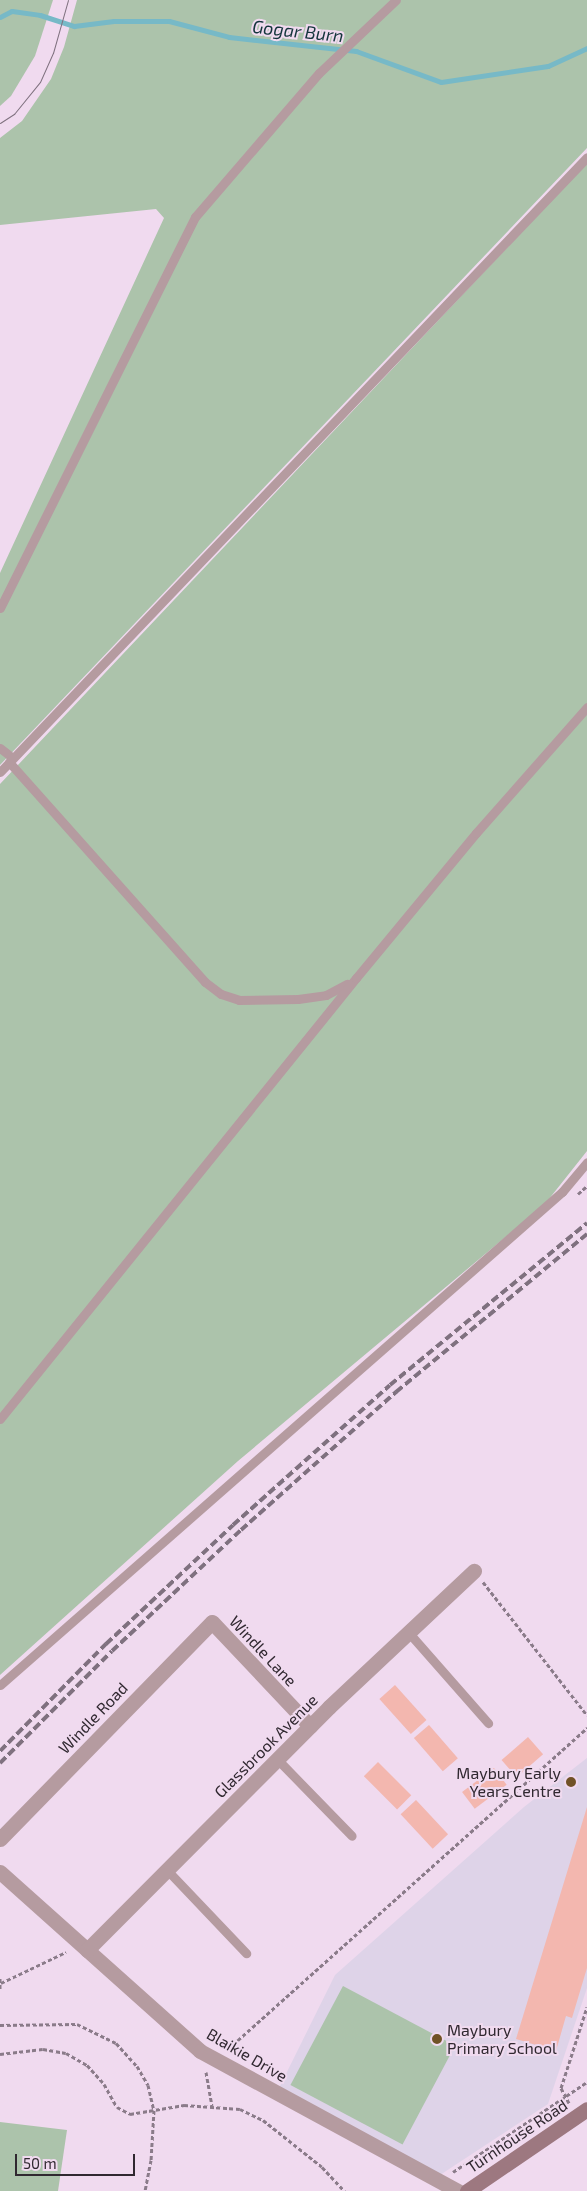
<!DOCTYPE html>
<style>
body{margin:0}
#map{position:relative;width:587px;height:2191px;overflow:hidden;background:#f0daef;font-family:"Exo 2",sans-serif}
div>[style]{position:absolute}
.education>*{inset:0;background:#ded3e8}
.green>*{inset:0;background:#acc3ab;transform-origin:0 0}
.stream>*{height:5px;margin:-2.5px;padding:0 2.5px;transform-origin:2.5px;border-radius:2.5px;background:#77b9c7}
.building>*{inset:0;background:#f3b7af;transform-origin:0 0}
.path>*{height:3px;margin-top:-1.5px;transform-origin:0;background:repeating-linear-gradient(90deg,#8a7b89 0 4px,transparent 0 6.5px)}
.lane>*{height:9px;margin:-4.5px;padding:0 4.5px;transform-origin:4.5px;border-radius:4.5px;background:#b59ba0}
.street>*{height:15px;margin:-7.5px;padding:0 7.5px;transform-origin:7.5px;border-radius:7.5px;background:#b59ba0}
.secondary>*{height:15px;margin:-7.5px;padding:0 7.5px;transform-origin:7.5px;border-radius:7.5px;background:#9d7880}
.tram>*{height:1px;margin:-0.5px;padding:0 0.5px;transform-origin:0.5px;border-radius:0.5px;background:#7f717f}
.rail>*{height:4px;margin-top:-2px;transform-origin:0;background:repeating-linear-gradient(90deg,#7f717f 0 8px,transparent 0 12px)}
.dots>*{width:14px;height:14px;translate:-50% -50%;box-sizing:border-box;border:2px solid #f0daef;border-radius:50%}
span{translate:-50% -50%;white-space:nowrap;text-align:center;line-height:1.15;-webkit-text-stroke:4px #f0daef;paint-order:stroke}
.street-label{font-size:16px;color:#302830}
.poi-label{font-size:16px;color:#302830}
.right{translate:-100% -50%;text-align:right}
.left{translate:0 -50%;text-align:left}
.water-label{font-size:18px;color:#14353c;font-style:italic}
.scale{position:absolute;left:15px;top:2154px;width:120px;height:22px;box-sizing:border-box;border:2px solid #302830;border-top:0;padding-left:6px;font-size:15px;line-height:18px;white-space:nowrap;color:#302830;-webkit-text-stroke:4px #f0daef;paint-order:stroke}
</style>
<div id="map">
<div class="education">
<i style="clip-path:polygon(587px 1758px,587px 1988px,548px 2104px,440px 2175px,278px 2090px,335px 1975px,524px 1807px)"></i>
</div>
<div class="green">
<i style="clip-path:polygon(0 0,53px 0,35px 56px,11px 96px,0 106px)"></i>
<i style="clip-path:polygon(77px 0,587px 0,587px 148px,0 765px,0 573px,164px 218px,156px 209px,0 225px,0 138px,22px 121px,51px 79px,64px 47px)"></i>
<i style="clip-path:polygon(587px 163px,587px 1151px,545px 1204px,238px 1461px,0 1675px,0 784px)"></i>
<i style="left:343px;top:1986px;width:127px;height:112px;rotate:28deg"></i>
<i style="clip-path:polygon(0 2122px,67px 2130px,58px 2191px,0 2191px)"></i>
</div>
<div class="stream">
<i style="left:0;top:17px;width:13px;rotate:-27deg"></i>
<i style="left:12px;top:11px;width:28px;rotate:8deg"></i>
<i style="left:40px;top:15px;width:36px;rotate:18deg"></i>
<i style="left:74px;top:26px;width:40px;rotate:-7.1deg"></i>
<i style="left:114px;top:21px;width:55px"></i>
<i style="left:169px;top:21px;width:62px;rotate:14.9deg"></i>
<i style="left:229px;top:37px;width:128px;rotate:6.3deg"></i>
<i style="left:356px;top:51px;width:90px;rotate:20deg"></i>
<i style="left:441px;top:82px;width:108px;rotate:-8.5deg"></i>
<i style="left:548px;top:66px;width:43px;rotate:-24.8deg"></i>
</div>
<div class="building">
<i style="left:395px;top:1685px;width:47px;height:21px;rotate:48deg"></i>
<i style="left:429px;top:1725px;width:44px;height:20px;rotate:49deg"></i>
<i style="left:528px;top:1737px;width:23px;height:35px;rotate:49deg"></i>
<i style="left:378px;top:1762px;width:47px;height:20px;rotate:45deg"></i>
<i style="left:494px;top:1768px;width:21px;height:40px;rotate:53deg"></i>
<i style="left:416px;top:1800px;width:47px;height:21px;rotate:47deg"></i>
<i style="clip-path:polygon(587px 1807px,587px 1968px,572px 2018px,566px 2016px,556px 2051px,516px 2039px)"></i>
</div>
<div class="path">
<i style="left:578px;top:1194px;width:12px;rotate:-42deg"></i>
<i style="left:483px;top:1582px;width:169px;rotate:52deg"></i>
<i style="left:0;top:1978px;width:13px;rotate:90deg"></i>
<i style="left:1px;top:1983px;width:72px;rotate:-25.5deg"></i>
<i style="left:0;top:2025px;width:77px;rotate:-0.7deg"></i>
<i style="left:77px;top:2024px;width:43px;rotate:26deg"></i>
<i style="left:116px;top:2043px;width:31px;rotate:48deg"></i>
<i style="left:137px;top:2066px;width:22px;rotate:60deg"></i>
<i style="left:148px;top:2085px;width:26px;rotate:77deg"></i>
<i style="left:154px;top:2110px;width:50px;rotate:93.4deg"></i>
<i style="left:151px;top:2160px;width:32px;rotate:101deg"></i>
<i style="left:228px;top:2049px;width:482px;rotate:-41.8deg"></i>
<i style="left:0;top:2054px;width:43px;rotate:-6.6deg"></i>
<i style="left:43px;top:2049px;width:23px;rotate:10deg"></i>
<i style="left:66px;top:2053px;width:24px;rotate:30deg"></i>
<i style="left:87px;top:2065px;width:25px;rotate:48deg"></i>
<i style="left:104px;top:2084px;width:26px;rotate:61deg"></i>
<i style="left:117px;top:2107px;width:15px;rotate:28deg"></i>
<i style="left:130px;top:2114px;width:55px;rotate:-9.5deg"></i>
<i style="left:184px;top:2105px;width:56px;rotate:4.1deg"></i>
<i style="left:240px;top:2109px;width:25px;rotate:26deg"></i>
<i style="left:263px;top:2120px;width:75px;rotate:38.5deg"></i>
<i style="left:322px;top:2167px;width:33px;rotate:47deg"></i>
<i style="left:206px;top:2072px;width:34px;rotate:80deg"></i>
<i style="left:569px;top:2103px;width:17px;rotate:-118deg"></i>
<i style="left:561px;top:2088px;width:85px;rotate:-72.2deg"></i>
<i style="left:453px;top:2172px;width:161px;rotate:-33.9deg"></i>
</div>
<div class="lane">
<i style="left:0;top:608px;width:437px;rotate:-63.5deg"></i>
<i style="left:195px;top:217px;width:190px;rotate:-49.3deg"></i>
<i style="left:319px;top:73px;width:106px;rotate:-43.5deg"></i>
<i style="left:0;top:748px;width:11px;rotate:38deg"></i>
<i style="left:9px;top:762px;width:295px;rotate:48.3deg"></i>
<i style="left:205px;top:982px;width:20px;rotate:37deg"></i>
<i style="left:221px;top:994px;width:19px;rotate:18deg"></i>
<i style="left:239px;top:1000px;width:59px;rotate:-1deg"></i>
<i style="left:298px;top:999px;width:28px;rotate:-8deg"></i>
<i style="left:326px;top:995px;width:24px;rotate:-28deg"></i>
<i style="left:0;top:772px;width:850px;rotate:-46.33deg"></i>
<i style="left:0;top:1419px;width:567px;rotate:-51.09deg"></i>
<i style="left:356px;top:978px;width:188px;rotate:-50.4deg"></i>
<i style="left:476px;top:833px;width:168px;rotate:-48.6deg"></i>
<i style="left:409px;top:1633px;width:120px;rotate:48.7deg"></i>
<i style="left:0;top:1685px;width:748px;rotate:-41.26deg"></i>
<i style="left:562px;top:1192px;width:39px;rotate:-50deg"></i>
<i style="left:277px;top:1759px;width:107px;rotate:45.8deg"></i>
<i style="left:167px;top:1870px;width:115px;rotate:46.4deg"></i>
</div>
<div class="street">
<i style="left:0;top:1839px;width:303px;rotate:-45.7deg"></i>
<i style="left:212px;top:1622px;width:143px;rotate:46.7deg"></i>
<i style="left:0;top:1872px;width:268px;rotate:41.8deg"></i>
<i style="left:200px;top:2051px;width:294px;rotate:28.5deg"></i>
<i style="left:87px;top:1950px;width:343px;rotate:-45.1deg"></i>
<i style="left:329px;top:1707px;width:199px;rotate:-43.2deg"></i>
</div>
<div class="secondary">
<i style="left:467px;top:2191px;width:145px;rotate:-34.3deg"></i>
</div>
<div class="tram">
<i style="left:0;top:123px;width:17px;rotate:-33deg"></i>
<i style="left:14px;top:114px;width:41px;rotate:-50.9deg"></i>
<i style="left:40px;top:82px;width:32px;rotate:-66deg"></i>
<i style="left:53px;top:53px;width:55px;rotate:-74.2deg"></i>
</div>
<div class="rail">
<i style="left:0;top:1751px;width:151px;rotate:-45.3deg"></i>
<i style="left:106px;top:1644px;width:174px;rotate:-43.1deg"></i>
<i style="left:233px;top:1525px;width:210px;rotate:-41.7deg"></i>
<i style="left:390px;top:1385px;width:255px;rotate:-39.4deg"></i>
<i style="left:0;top:1763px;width:158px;rotate:-45deg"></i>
<i style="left:112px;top:1651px;width:177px;rotate:-43.2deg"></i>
<i style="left:241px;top:1530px;width:208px;rotate:-41.7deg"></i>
<i style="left:396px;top:1392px;width:248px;rotate:-39.6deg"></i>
</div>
<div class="dots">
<i style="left:571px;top:1782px;background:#705226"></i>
<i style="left:437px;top:2039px;background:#705226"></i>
</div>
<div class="street-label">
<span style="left:263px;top:1651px;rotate:47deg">Windle Lane</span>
<span style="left:93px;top:1718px;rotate:-46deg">Windle Road</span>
<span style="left:266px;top:1746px;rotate:-45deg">Glassbrook Avenue</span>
<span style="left:247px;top:2055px;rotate:30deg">Blaikie Drive</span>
<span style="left:517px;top:2136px;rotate:-34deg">Turnhouse Road</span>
</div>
<div class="poi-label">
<span class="right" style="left:561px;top:1782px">Maybury Early<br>Years Centre</span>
<span class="left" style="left:447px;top:2039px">Maybury<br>Primary School</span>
</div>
<div class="water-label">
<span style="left:298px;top:31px;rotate:6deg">Gogar Burn</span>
</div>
<div class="scale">50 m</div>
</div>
